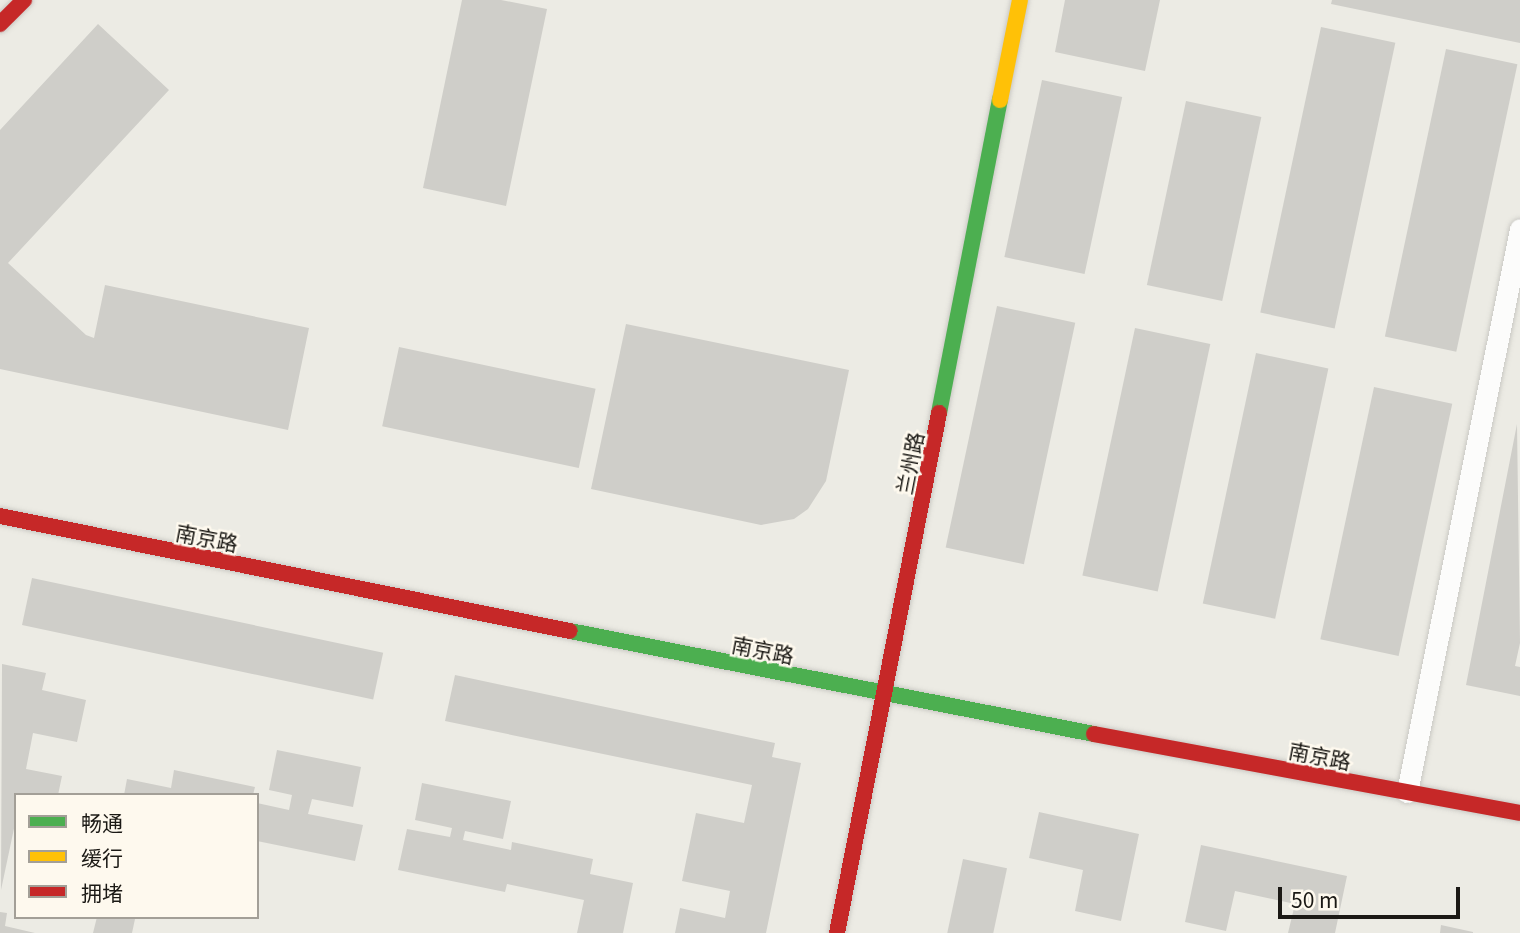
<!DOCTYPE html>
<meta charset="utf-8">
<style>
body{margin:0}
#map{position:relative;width:1520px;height:933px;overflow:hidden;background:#ecebe4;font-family:Georgia,"Noto Sans SC",serif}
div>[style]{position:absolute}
.building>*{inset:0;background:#cfcec9;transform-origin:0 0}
.roads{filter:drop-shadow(0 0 2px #cac9c4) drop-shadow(0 0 2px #cac9c4)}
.street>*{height:21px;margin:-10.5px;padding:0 10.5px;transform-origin:10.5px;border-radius:10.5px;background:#fcfcfb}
.fast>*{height:16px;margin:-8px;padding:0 8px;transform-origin:8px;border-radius:8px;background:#4caf50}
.slow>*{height:16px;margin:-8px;padding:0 8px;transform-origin:8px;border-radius:8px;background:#ffc107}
.jam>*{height:16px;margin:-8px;padding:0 8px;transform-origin:8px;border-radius:8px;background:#c62828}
span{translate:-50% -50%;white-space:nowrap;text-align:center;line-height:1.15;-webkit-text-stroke:5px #fef9ee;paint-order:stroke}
.street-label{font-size:21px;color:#1b1915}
.legend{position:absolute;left:14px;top:793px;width:245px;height:126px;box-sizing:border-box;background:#fef9ee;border:2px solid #a39f97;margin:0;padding:9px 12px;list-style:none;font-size:21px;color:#1b1915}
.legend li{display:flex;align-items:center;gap:14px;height:35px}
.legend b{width:35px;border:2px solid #a39f97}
.scale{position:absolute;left:1278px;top:887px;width:182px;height:32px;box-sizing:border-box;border:4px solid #1b1915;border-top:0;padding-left:9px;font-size:21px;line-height:24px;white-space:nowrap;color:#1b1915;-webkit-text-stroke:5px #fef9ee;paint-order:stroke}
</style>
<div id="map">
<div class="building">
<i style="clip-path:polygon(462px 0,501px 0,547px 9px,506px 206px,423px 188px)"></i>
<i style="clip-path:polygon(1065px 0,1160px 0,1145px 71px,1055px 52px)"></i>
<i style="clip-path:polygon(1332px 0,1520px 0,1520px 43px,1331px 4px)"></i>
<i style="clip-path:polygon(98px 24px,169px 90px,8px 263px,86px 335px,94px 338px,105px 285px,309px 328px,288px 430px,0 369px,0 130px)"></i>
<i style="left:1321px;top:27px;width:76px;height:292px;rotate:12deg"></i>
<i style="left:1446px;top:49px;width:73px;height:294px;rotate:12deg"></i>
<i style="left:1042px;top:80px;width:82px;height:181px;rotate:12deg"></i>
<i style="left:1186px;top:101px;width:77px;height:188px;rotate:12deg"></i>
<i style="left:997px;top:306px;width:80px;height:247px;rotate:12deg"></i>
<i style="clip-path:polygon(626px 324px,849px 370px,826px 481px,808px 509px,794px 519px,761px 525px,591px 489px)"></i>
<i style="left:1135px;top:328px;width:77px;height:253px;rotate:12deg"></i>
<i style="left:399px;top:347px;width:201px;height:81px;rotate:12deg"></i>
<i style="left:1256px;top:353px;width:74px;height:256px;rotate:12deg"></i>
<i style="left:1374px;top:387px;width:80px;height:258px;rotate:12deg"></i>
<i style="clip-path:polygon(1517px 424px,1520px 643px,1515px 666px,1520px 667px,1520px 696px,1466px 685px)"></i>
<i style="left:32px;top:578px;width:359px;height:48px;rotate:12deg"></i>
<i style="clip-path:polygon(2px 664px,46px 673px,42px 690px,86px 700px,77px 742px,33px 733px,26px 769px,62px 776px,58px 795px,16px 795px,16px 819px,1px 890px)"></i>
<i style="clip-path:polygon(455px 675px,775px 743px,772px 757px,801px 763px,766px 933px,675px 933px,680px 908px,725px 918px,730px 891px,682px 881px,696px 813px,744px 823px,752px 785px,445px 721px)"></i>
<i style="clip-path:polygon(277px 750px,361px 767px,353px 807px,312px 799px,308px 814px,363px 825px,355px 861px,257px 841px,257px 803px,289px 810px,292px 795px,269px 790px)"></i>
<i style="clip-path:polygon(174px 770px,255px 787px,253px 795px,124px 795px,127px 779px,171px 788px)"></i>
<i style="clip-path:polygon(422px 783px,511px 801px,503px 839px,465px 831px,463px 840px,511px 850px,512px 842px,593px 859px,590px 874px,633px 883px,623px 933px,577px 933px,584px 900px,507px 884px,505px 892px,398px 870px,407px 829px,450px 837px,452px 828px,415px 820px)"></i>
<i style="clip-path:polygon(1039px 812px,1139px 834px,1121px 921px,1075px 911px,1083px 870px,1029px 858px)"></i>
<i style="clip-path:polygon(1201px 845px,1347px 876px,1335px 933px,1288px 933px,1295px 904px,1235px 891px,1226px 931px,1185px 922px)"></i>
<i style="left:963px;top:859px;width:45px;height:76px;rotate:12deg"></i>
<i style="clip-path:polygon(0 912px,7px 913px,5px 926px,35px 933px,0 933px)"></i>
<i style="clip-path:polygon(97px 917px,135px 919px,132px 933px,93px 933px)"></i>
<i style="clip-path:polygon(1441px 925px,1473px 932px,1473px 933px,1440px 933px)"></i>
</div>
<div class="roads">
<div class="street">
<i style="left:1407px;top:792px;width:574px;rotate:-78.65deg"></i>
</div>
<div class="fast">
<i style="left:939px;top:413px;width:319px;rotate:-79deg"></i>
<i style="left:570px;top:631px;width:534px;rotate:11.12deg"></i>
</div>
<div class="slow">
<i style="left:1000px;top:100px;width:102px;rotate:-78.7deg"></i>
</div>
<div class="jam">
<i style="left:0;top:24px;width:34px;rotate:-45deg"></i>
<i style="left:0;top:516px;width:581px;rotate:11.41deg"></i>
<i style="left:1094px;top:734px;width:433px;rotate:10.5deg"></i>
<i style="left:837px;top:933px;width:530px;rotate:-78.9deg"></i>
</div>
</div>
<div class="street-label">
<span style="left:909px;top:463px;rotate:-79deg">兰州路</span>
<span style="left:207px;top:537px;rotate:11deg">南京路</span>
<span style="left:763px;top:649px;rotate:11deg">南京路</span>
<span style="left:1320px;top:755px;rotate:11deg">南京路</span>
</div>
<ul class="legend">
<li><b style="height:9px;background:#4caf50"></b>畅通</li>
<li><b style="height:9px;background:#ffc107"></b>缓行</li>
<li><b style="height:9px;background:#c62828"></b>拥堵</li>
</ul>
<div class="scale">50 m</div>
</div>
